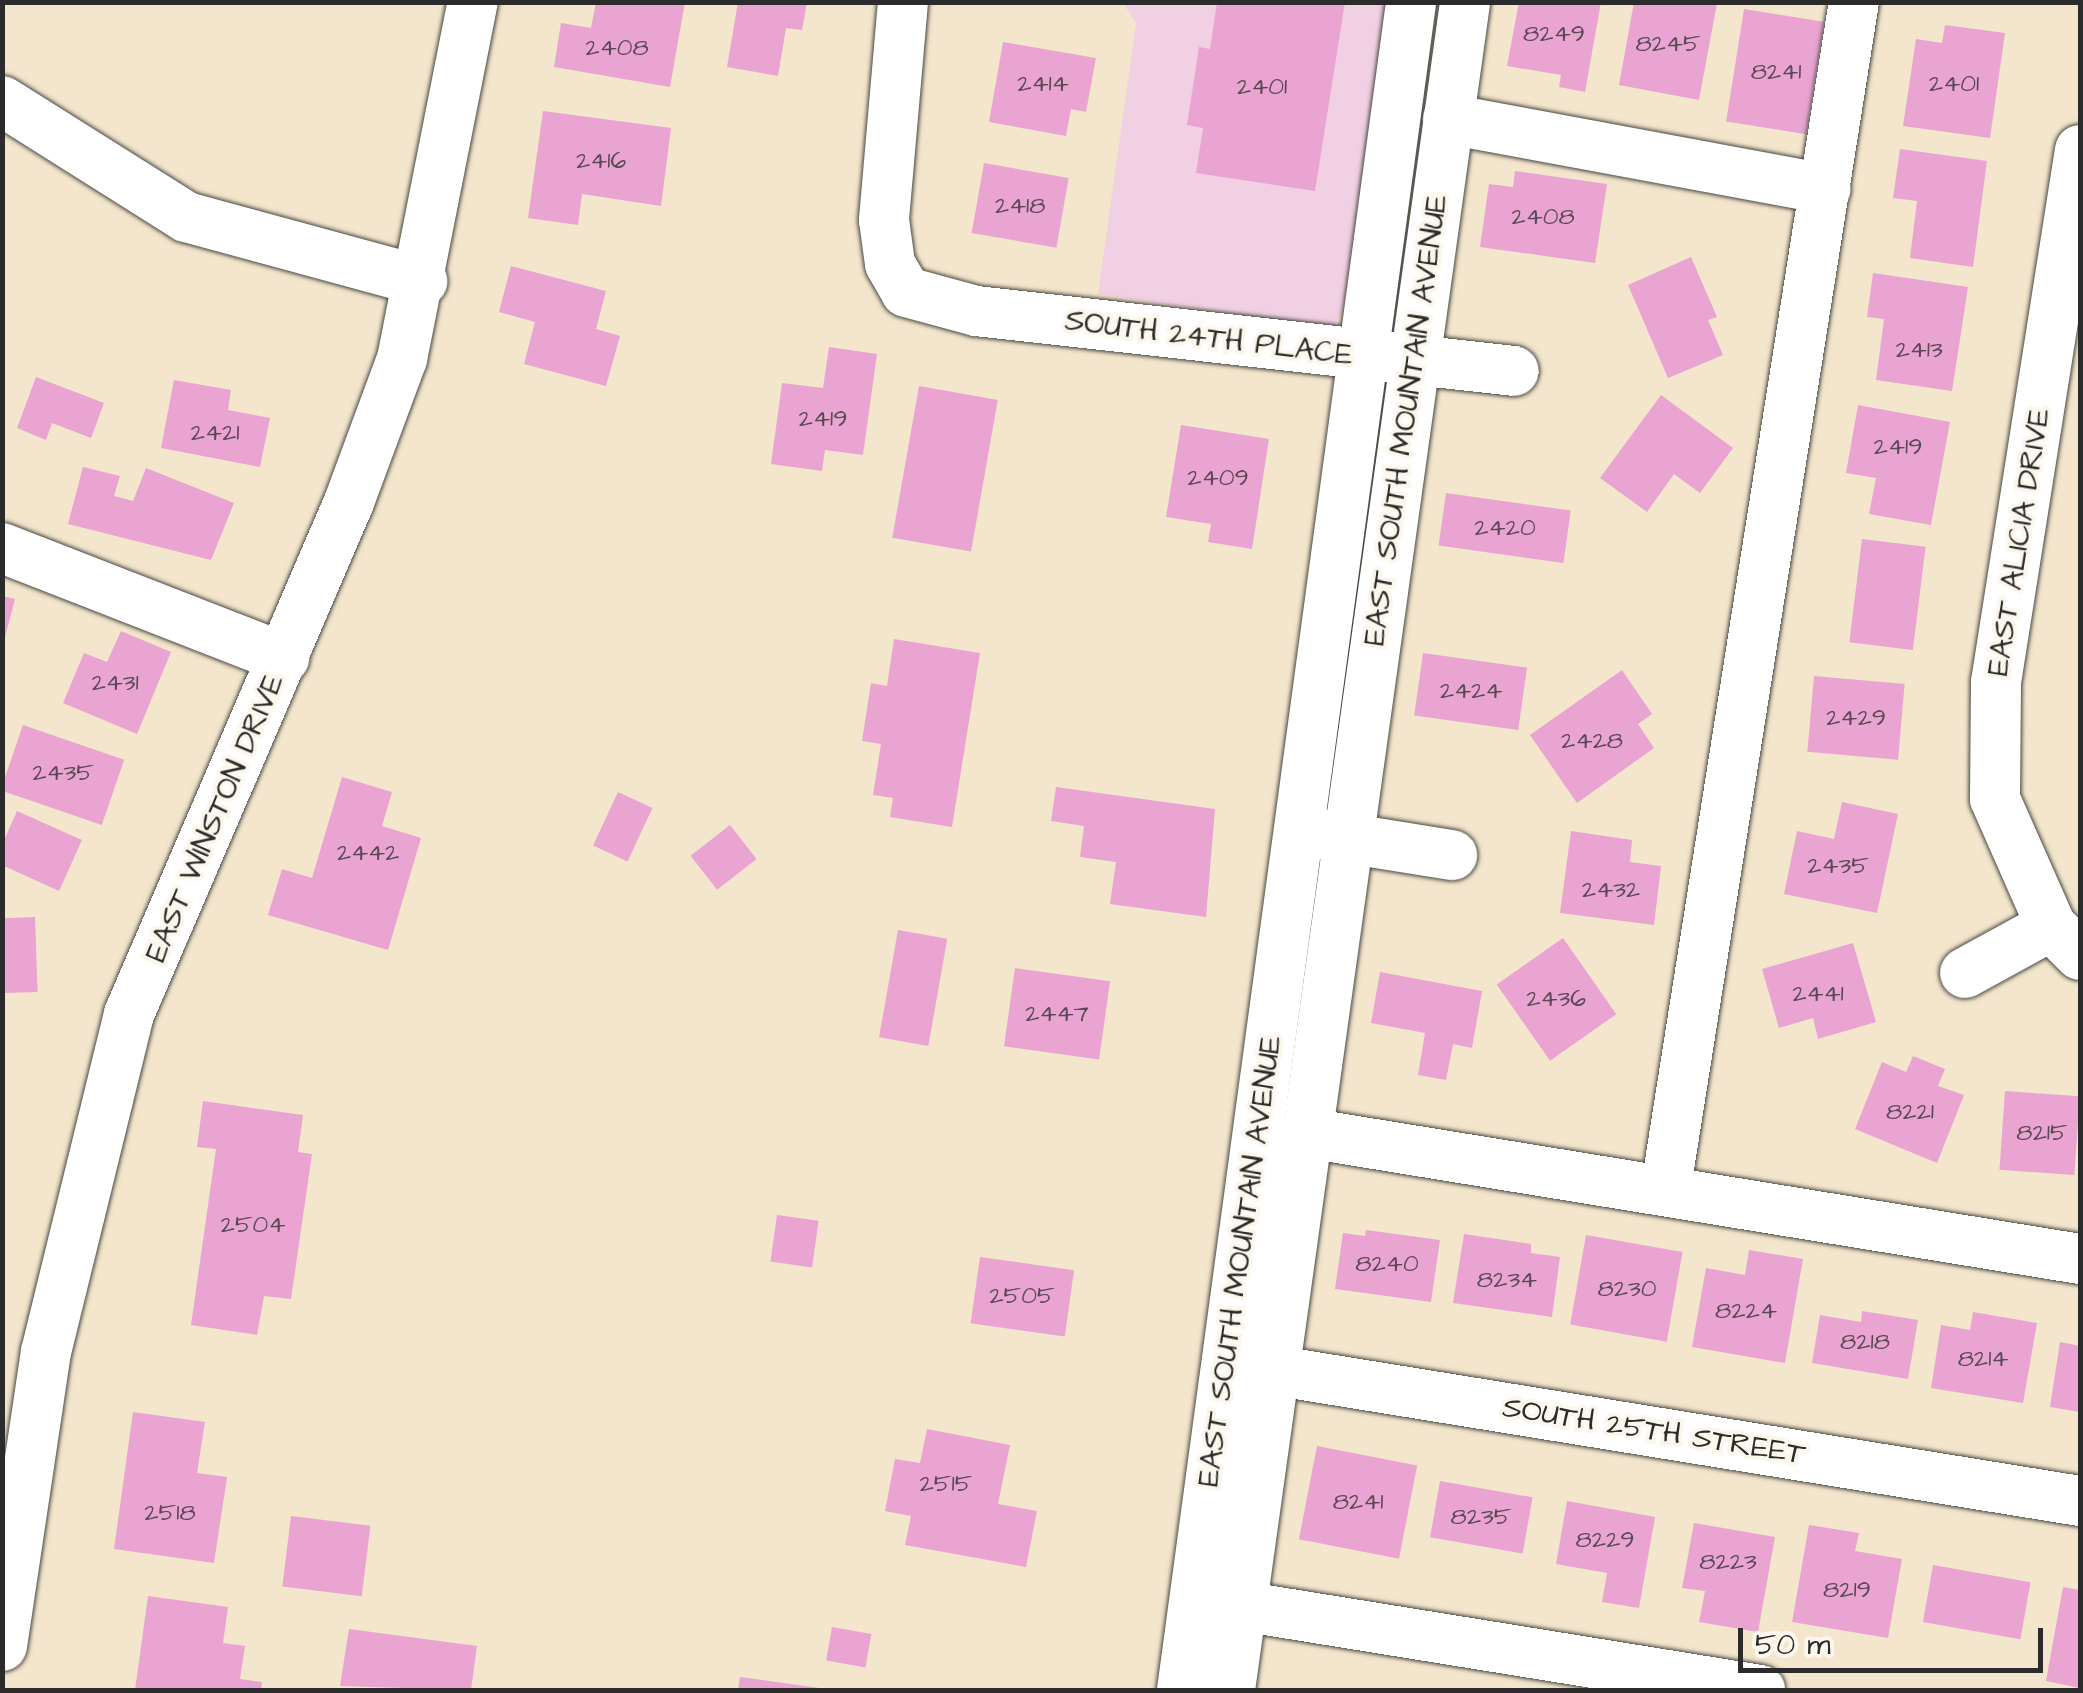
<!DOCTYPE html>
<style>
body{margin:0}
#map{position:relative;width:2083px;height:1693px;overflow:hidden;background:#f3e6cc;font-family:"Architects Daughter",sans-serif}
div>[style]{position:absolute}
.built>*{inset:0;background:#f1d0e3}
.building>*{inset:0;background:#e9a4d2;transform-origin:0 0}
.roads{filter:drop-shadow(0 0 2px #494743) drop-shadow(0 0 2px #494743)}
.minor>*{height:50px;margin:-25px;padding:0 25px;transform-origin:25px;border-radius:25px;background:#fff}
span{translate:-50% -50%;white-space:nowrap;text-align:center;line-height:1.15;-webkit-text-stroke:8px #fbf7ec;paint-order:stroke}
.number-label{font-size:25px;color:#5a4955}
.number-label span{-webkit-text-stroke-width:0}
.street-label{font-size:30px;color:#2b2b2b}
.frame{position:absolute;inset:0;border:5px solid #2b2b2b;pointer-events:none}
.scale{position:absolute;left:1738px;top:1628px;width:305px;height:45px;box-sizing:border-box;border:5px solid #2b2b2b;border-top:0;padding-left:12px;font-size:30px;line-height:35px;white-space:nowrap;color:#2b2b2b;-webkit-text-stroke:8px #fbf7ec;paint-order:stroke}
</style>
<div id="map">
<div class="built">
<i style="clip-path:polygon(1123px 3px,1387px 3px,1347px 300px,1333px 329px,1098px 294px,1136px 23px)"></i>
</div>
<div class="building">
<i style="clip-path:polygon(596px 2px,685px 2px,670px 87px,554px 67px,561px 23px,591px 28px)"></i>
<i style="clip-path:polygon(738px 2px,807px 2px,802px 30px,786px 28px,778px 76px,727px 67px)"></i>
<i style="clip-path:polygon(1217px 2px,1345px 2px,1315px 191px,1196px 173px,1203px 128px,1187px 125px,1199px 47px,1210px 49px)"></i>
<i style="clip-path:polygon(1519px 2px,1601px 2px,1585px 92px,1559px 87px,1561px 75px,1507px 66px)"></i>
<i style="clip-path:polygon(1634px 2px,1717px 3px,1699px 100px,1619px 85px)"></i>
<i style="left:1744px;top:9px;width:81px;height:114px;rotate:9deg"></i>
<i style="clip-path:polygon(1945px 25px,2005px 33px,1990px 138px,1903px 126px,1916px 39px,1942px 43px)"></i>
<i style="clip-path:polygon(1003px 42px,1096px 58px,1086px 112px,1071px 109px,1066px 136px,989px 122px)"></i>
<i style="clip-path:polygon(543px 111px,671px 128px,661px 206px,582px 194px,578px 225px,528px 218px)"></i>
<i style="clip-path:polygon(1900px 149px,1987px 161px,1973px 267px,1910px 258px,1917px 201px,1893px 198px)"></i>
<i style="left:984px;top:163px;width:86px;height:71px;rotate:10deg"></i>
<i style="clip-path:polygon(1515px 171px,1607px 184px,1595px 263px,1480px 247px,1489px 184px,1513px 187px)"></i>
<i style="clip-path:polygon(1691px 257px,1717px 317px,1708px 320px,1723px 355px,1668px 378px,1628px 285px)"></i>
<i style="clip-path:polygon(511px 266px,606px 291px,596px 329px,620px 336px,606px 386px,524px 364px,535px 322px,499px 312px)"></i>
<i style="clip-path:polygon(1873px 273px,1968px 287px,1952px 391px,1876px 380px,1884px 319px,1867px 317px)"></i>
<i style="clip-path:polygon(829px 347px,877px 354px,863px 455px,825px 450px,822px 471px,771px 464px,782px 383px,823px 388px)"></i>
<i style="clip-path:polygon(36px 377px,104px 403px,91px 438px,52px 423px,46px 440px,17px 428px)"></i>
<i style="clip-path:polygon(174px 380px,231px 390px,228px 410px,270px 418px,260px 467px,161px 448px)"></i>
<i style="left:919px;top:386px;width:80px;height:154px;rotate:10deg"></i>
<i style="clip-path:polygon(1661px 395px,1733px 448px,1700px 493px,1674px 474px,1647px 512px,1600px 478px)"></i>
<i style="clip-path:polygon(1858px 405px,1950px 422px,1931px 525px,1869px 514px,1876px 478px,1846px 473px)"></i>
<i style="clip-path:polygon(1181px 425px,1269px 439px,1252px 549px,1208px 542px,1211px 524px,1166px 517px)"></i>
<i style="clip-path:polygon(83px 467px,120px 476px,114px 496px,133px 501px,146px 468px,234px 503px,211px 560px,68px 524px)"></i>
<i style="left:1446px;top:493px;width:126px;height:53px;rotate:8deg"></i>
<i style="left:1862px;top:539px;width:64px;height:104px;rotate:7deg"></i>
<i style="clip-path:polygon(2px 596px,15px 599px,4px 641px,2px 641px)"></i>
<i style="clip-path:polygon(121px 631px,171px 652px,137px 734px,63px 703px,84px 653px,107px 662px)"></i>
<i style="clip-path:polygon(894px 639px,980px 653px,952px 827px,890px 817px,893px 798px,873px 795px,881px 744px,862px 741px,871px 683px,887px 686px)"></i>
<i style="left:1423px;top:653px;width:105px;height:63px;rotate:8deg"></i>
<i style="clip-path:polygon(1622px 670px,1652px 714px,1638px 724px,1654px 748px,1577px 803px,1530px 735px)"></i>
<i style="left:1814px;top:676px;width:91px;height:76px;rotate:5deg"></i>
<i style="left:23px;top:725px;width:107px;height:69px;rotate:19deg"></i>
<i style="clip-path:polygon(342px 777px,392px 792px,382px 826px,421px 838px,388px 950px,268px 915px,282px 869px,312px 878px)"></i>
<i style="clip-path:polygon(1056px 787px,1215px 809px,1206px 917px,1110px 904px,1116px 862px,1080px 857px,1084px 826px,1051px 821px)"></i>
<i style="left:618px;top:792px;width:38px;height:59px;rotate:25deg"></i>
<i style="clip-path:polygon(1842px 802px,1898px 814px,1877px 913px,1784px 894px,1797px 831px,1834px 839px)"></i>
<i style="clip-path:polygon(17px 811px,82px 840px,59px 891px,2px 865px,2px 845px)"></i>
<i style="left:730px;top:825px;width:43px;height:50px;rotate:52deg"></i>
<i style="clip-path:polygon(1571px 831px,1632px 840px,1630px 862px,1661px 866px,1654px 925px,1560px 913px)"></i>
<i style="left:35px;top:917px;width:75px;height:33px;rotate:88deg"></i>
<i style="left:898px;top:930px;width:50px;height:109px;rotate:10deg"></i>
<i style="left:1563px;top:938px;width:93px;height:81px;rotate:55deg"></i>
<i style="clip-path:polygon(1853px 943px,1876px 1022px,1818px 1039px,1813px 1018px,1779px 1028px,1762px 969px)"></i>
<i style="left:1015px;top:968px;width:96px;height:79px;rotate:8deg"></i>
<i style="clip-path:polygon(1380px 972px,1482px 991px,1472px 1048px,1453px 1044px,1446px 1080px,1418px 1075px,1425px 1033px,1371px 1023px)"></i>
<i style="clip-path:polygon(1913px 1056px,1945px 1069px,1938px 1086px,1964px 1095px,1937px 1163px,1855px 1129px,1882px 1062px,1906px 1072px)"></i>
<i style="left:2005px;top:1091px;width:75px;height:79px;rotate:4deg"></i>
<i style="clip-path:polygon(203px 1101px,303px 1115px,298px 1152px,312px 1154px,291px 1299px,264px 1296px,257px 1335px,191px 1325px,216px 1149px,197px 1147px)"></i>
<i style="left:777px;top:1215px;width:42px;height:47px;rotate:8deg"></i>
<i style="clip-path:polygon(1366px 1230px,1440px 1240px,1431px 1302px,1335px 1289px,1343px 1233px,1365px 1236px)"></i>
<i style="clip-path:polygon(1464px 1234px,1531px 1244px,1531px 1253px,1560px 1257px,1552px 1317px,1453px 1303px)"></i>
<i style="left:1586px;top:1235px;width:98px;height:91px;rotate:10deg"></i>
<i style="clip-path:polygon(1749px 1250px,1803px 1259px,1785px 1363px,1692px 1347px,1706px 1268px,1745px 1275px)"></i>
<i style="left:980px;top:1257px;width:95px;height:67px;rotate:8deg"></i>
<i style="clip-path:polygon(1862px 1311px,1918px 1320px,1908px 1379px,1812px 1363px,1820px 1315px,1861px 1322px)"></i>
<i style="clip-path:polygon(1973px 1312px,2037px 1323px,2023px 1403px,1931px 1388px,1941px 1325px,1970px 1330px)"></i>
<i style="clip-path:polygon(2060px 1342px,2080px 1346px,2080px 1412px,2050px 1407px)"></i>
<i style="clip-path:polygon(133px 1412px,205px 1422px,197px 1473px,227px 1477px,214px 1563px,114px 1549px)"></i>
<i style="clip-path:polygon(927px 1429px,1010px 1445px,998px 1504px,1037px 1511px,1026px 1567px,905px 1545px,911px 1516px,885px 1511px,895px 1459px,920px 1463px)"></i>
<i style="left:1317px;top:1446px;width:102px;height:95px;rotate:11deg"></i>
<i style="left:1440px;top:1481px;width:94px;height:57px;rotate:10deg"></i>
<i style="clip-path:polygon(1567px 1501px,1655px 1517px,1639px 1608px,1602px 1602px,1607px 1573px,1556px 1564px)"></i>
<i style="left:291px;top:1516px;width:80px;height:71px;rotate:7deg"></i>
<i style="clip-path:polygon(1694px 1523px,1775px 1537px,1758px 1632px,1699px 1622px,1705px 1591px,1682px 1588px)"></i>
<i style="clip-path:polygon(1809px 1525px,1859px 1533px,1855px 1551px,1902px 1559px,1888px 1638px,1792px 1622px)"></i>
<i style="left:1933px;top:1565px;width:99px;height:58px;rotate:10deg"></i>
<i style="clip-path:polygon(2063px 1587px,2080px 1590px,2080px 1688px,2046px 1681px)"></i>
<i style="clip-path:polygon(148px 1596px,228px 1607px,223px 1643px,245px 1646px,240px 1679px,262px 1682px,261px 1690px,135px 1690px)"></i>
<i style="left:832px;top:1627px;width:40px;height:34px;rotate:10deg"></i>
<i style="clip-path:polygon(349px 1629px,477px 1646px,471px 1690px,340px 1686px)"></i>
<i style="clip-path:polygon(740px 1677px,819px 1688px,818px 1690px,738px 1690px)"></i>
</div>
<div class="roads">
<div class="minor">
<i style="left:903px;top:2px;width:219px;rotate:95deg"></i>
<i style="left:884px;top:220px;width:44px;rotate:82.2deg"></i>
<i style="left:890px;top:264px;width:32px;rotate:60deg"></i>
<i style="left:906px;top:292px;width:73px;rotate:15.2deg"></i>
<i style="left:976px;top:311px;width:541px;rotate:6.36deg"></i>
<i style="left:2px;top:101px;width:218px;rotate:32.2deg"></i>
<i style="left:186px;top:217px;width:245px;rotate:15.2deg"></i>
<i style="left:1448px;top:119px;width:384px;rotate:10.5deg"></i>
<i style="left:2080px;top:150px;width:539px;rotate:98.97deg"></i>
<i style="left:1996px;top:682px;width:117px;rotate:90.5deg"></i>
<i style="left:1995px;top:799px;width:139px;rotate:66.2deg"></i>
<i style="left:2051px;top:926px;width:41px;rotate:45deg"></i>
<i style="left:2px;top:548px;width:303px;rotate:21.3deg"></i>
<i style="left:1314px;top:833px;width:140px;rotate:9.1deg"></i>
<i style="left:1965px;top:973px;width:98px;rotate:-28.7deg"></i>
<i style="left:1307px;top:1133px;width:783px;rotate:9.26deg"></i>
<i style="left:1666px;top:1187px;width:1200px;rotate:-80.99deg"></i>
<i style="left:1241px;top:1365px;width:850px;rotate:9.21deg"></i>
<i style="left:1241px;top:1606px;width:526px;rotate:9.19deg"></i>
<i style="left:2px;top:1646px;width:297px;rotate:-81.5deg"></i>
<i style="left:46px;top:1352px;width:348px;rotate:-76.2deg"></i>
<i style="left:129px;top:1014px;width:557px;rotate:-66.75deg"></i>
<i style="left:349px;top:502px;width:153px;rotate:-69.7deg"></i>
<i style="left:402px;top:359px;width:364px;rotate:-78.8deg"></i>
<i style="left:1182px;top:1690px;width:1703px;rotate:-82.27deg"></i>
<i style="left:1230px;top:1690px;width:1704px;rotate:-82.07deg"></i>
</div>
</div>
<div class="number-label">
<span style="left:1554px;top:34px">8249</span>
<span style="left:1668px;top:44px">8245</span>
<span style="left:617px;top:48px">2408</span>
<span style="left:1776px;top:72px">8241</span>
<span style="left:1043px;top:84px">2414</span>
<span style="left:1954px;top:84px">2401</span>
<span style="left:1262px;top:87px">2401</span>
<span style="left:601px;top:161px">2416</span>
<span style="left:1020px;top:206px">2418</span>
<span style="left:1543px;top:217px">2408</span>
<span style="left:1919px;top:350px">2413</span>
<span style="left:823px;top:419px">2419</span>
<span style="left:215px;top:433px">2421</span>
<span style="left:1898px;top:447px">2419</span>
<span style="left:1218px;top:478px">2409</span>
<span style="left:1505px;top:528px">2420</span>
<span style="left:115px;top:683px">2431</span>
<span style="left:1471px;top:691px">2424</span>
<span style="left:1856px;top:718px">2429</span>
<span style="left:1592px;top:741px">2428</span>
<span style="left:63px;top:773px">2435</span>
<span style="left:368px;top:853px">2442</span>
<span style="left:1838px;top:866px">2435</span>
<span style="left:1611px;top:890px">2432</span>
<span style="left:1818px;top:994px">2441</span>
<span style="left:1556px;top:999px">2436</span>
<span style="left:1057px;top:1014px">2447</span>
<span style="left:1910px;top:1112px">8221</span>
<span style="left:2042px;top:1133px">8215</span>
<span style="left:253px;top:1225px">2504</span>
<span style="left:1387px;top:1264px">8240</span>
<span style="left:1507px;top:1280px">8234</span>
<span style="left:1627px;top:1289px">8230</span>
<span style="left:1022px;top:1296px">2505</span>
<span style="left:1746px;top:1311px">8224</span>
<span style="left:1865px;top:1342px">8218</span>
<span style="left:1983px;top:1359px">8214</span>
<span style="left:946px;top:1484px">2515</span>
<span style="left:1358px;top:1502px">8241</span>
<span style="left:170px;top:1513px">2518</span>
<span style="left:1481px;top:1517px">8235</span>
<span style="left:1605px;top:1540px">8229</span>
<span style="left:1728px;top:1562px">8223</span>
<span style="left:1847px;top:1590px">8219</span>
</div>
<div class="street-label">
<span style="left:1209px;top:338px;rotate:7deg">SOUTH 24TH PLACE</span>
<span style="left:1406px;top:420px;rotate:-82deg">EAST SOUTH MOUNTAIN AVENUE</span>
<span style="left:2019px;top:542px;rotate:-81deg">EAST ALICIA DRIVE</span>
<span style="left:215px;top:818px;rotate:-67deg">EAST WINSTON DRIVE</span>
<span style="left:1240px;top:1261px;rotate:-82deg">EAST SOUTH MOUNTAIN AVENUE</span>
<span style="left:1654px;top:1431px;rotate:9deg">SOUTH 25TH STREET</span>
</div>
<div class="frame"></div>
<div class="scale">50 m</div>
</div>
